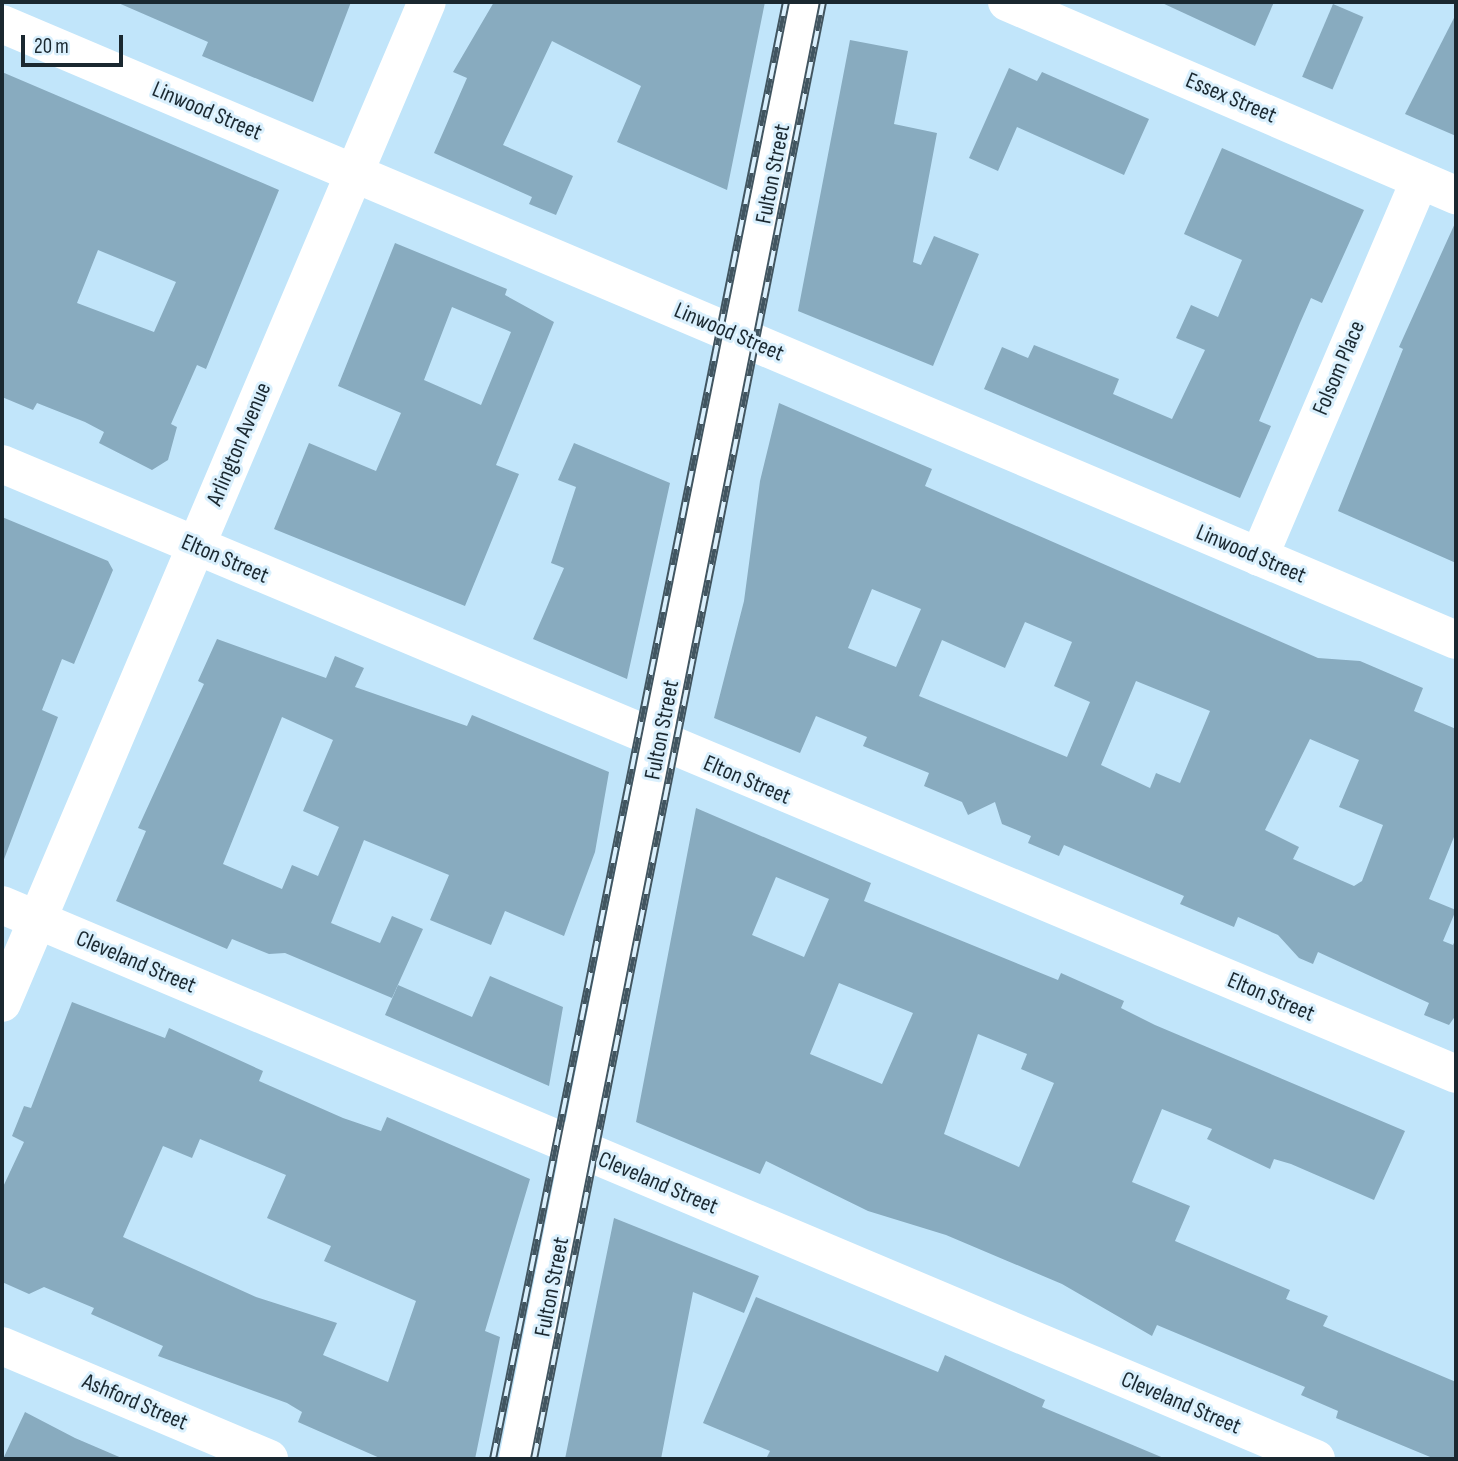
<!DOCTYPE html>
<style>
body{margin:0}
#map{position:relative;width:1458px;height:1461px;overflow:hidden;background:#c1e5fa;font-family:"Sofia Sans Condensed",sans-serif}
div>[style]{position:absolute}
.building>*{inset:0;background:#88abbf;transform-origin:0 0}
.minor>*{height:38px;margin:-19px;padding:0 19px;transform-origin:19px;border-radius:19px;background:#fff}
.rail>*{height:8px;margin-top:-4px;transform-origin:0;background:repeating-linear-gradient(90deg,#daf0fd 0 16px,#415560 0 32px);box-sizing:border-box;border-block:2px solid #415560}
span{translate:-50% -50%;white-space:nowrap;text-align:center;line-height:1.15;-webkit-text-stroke:6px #daf0fd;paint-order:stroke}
.street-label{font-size:23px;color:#1a2830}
.frame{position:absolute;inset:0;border:4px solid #1a2830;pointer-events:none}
.scale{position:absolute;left:21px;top:35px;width:102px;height:32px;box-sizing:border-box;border:4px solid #1a2830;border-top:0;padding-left:9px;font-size:21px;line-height:24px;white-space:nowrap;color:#1a2830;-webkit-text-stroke:5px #daf0fd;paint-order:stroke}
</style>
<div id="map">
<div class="building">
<i style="clip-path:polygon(116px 2px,351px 2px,313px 102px,202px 56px,208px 42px)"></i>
<i style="clip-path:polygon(494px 2px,765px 2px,727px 190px,617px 142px,641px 86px,552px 41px,503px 145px,573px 176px,556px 215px,529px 204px,532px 197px,434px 153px,467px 78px,453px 72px)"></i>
<i style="clip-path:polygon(1160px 2px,1274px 2px,1255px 46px)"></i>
<i style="left:1333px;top:4px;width:33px;height:79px;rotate:23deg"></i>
<i style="clip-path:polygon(1456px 14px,1456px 136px,1405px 114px)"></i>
<i style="clip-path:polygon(850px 40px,908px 51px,894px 124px,937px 133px,913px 262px,921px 265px,934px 236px,979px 254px,933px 366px,798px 311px)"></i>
<i style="clip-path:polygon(1009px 68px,1037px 81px,1042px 72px,1149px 119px,1124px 175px,1017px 127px,998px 171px,969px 158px)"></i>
<i style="clip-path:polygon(evenodd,2px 72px,279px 190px,206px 369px,197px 365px,171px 424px,177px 427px,168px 460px,152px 470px,99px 443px,104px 432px,85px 422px,37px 403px,33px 410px,2px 397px,2px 72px,98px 250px,176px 282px,154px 332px,77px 303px,98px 250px)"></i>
<i style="clip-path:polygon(1222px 148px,1364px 210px,1322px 303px,1311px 298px,1300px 323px,1259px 421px,1271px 426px,1240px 498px,984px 389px,1002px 347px,1028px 358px,1034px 345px,1119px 379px,1113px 394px,1172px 419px,1205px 350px,1176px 338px,1191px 305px,1218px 317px,1242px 260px,1184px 234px)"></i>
<i style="clip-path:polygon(1456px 221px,1456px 563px,1338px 511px,1403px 349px,1399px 347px)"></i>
<i style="clip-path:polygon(evenodd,395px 243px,507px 289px,505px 295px,554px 322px,496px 465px,519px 474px,465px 606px,274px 529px,309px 443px,376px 471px,401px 413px,338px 386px,395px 243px,452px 307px,511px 332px,481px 405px,424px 380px,452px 307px)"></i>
<i style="clip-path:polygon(evenodd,779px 403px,932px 469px,925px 486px,1318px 658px,1360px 661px,1423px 688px,1414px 711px,1456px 729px,1456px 832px,1429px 899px,1456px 910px,1443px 941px,1453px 945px,1456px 938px,1456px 1015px,1449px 1025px,1424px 1015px,1429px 1003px,1318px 952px,1313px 964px,1299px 958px,1278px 935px,1238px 917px,1234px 927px,1180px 904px,1184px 896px,1064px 845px,1059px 856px,1028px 843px,1031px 836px,1002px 824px,995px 802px,968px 815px,962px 802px,924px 786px,929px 773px,863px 746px,867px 737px,816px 716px,800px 753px,714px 718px,744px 601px,760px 481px,779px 403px,872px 589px,921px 609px,896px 667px,848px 648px,872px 589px,779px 403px,1025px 622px,1072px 642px,1054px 686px,1090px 702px,1067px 757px,919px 696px,942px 640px,1005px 668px,1025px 622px,779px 403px,1136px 681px,1210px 711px,1180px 783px,1156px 773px,1150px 788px,1101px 765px,1136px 681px,779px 403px,1310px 739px,1359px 760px,1339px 807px,1383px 825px,1362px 881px,1354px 886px,1293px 859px,1299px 847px,1265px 830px,1310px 739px)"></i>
<i style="clip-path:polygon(574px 443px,670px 483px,627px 679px,533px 639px,564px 568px,551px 563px,576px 487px,558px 480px)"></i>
<i style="clip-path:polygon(2px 517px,108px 561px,113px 570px,74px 664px,62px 659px,42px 710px,58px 717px,3px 862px)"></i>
<i style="clip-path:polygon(evenodd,217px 639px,326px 678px,335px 656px,364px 668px,355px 687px,467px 726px,472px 715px,609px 772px,595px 852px,564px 936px,505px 911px,491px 945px,430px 920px,449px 875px,364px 840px,331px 923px,380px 943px,392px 916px,423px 929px,392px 998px,285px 953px,269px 954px,232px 939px,227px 949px,116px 901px,146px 831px,138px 828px,204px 684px,198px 681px,217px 639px,282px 717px,333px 740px,303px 811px,339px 827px,318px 876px,292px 865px,282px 889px,223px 864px,282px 717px)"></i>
<i style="clip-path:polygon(evenodd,696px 808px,871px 883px,864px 901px,1058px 980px,1061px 973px,1124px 1001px,1121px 1008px,1155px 1025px,1405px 1131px,1374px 1200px,1291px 1164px,1274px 1159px,1270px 1169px,1207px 1139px,1212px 1129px,1162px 1109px,1132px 1182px,1190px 1206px,1175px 1241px,1290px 1290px,1286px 1299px,1328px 1316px,1323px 1326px,1456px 1382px,1456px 1459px,1435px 1459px,1336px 1418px,1338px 1411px,1301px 1395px,1305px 1387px,1157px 1325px,1152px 1336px,1062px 1284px,946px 1235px,868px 1211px,766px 1161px,760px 1174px,636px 1122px,696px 808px,776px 877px,829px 899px,804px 957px,752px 935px,776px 877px,696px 808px,839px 983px,913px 1013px,882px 1084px,810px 1054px,839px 983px,696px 808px,978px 1034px,1027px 1054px,1021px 1069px,1054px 1083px,1019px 1167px,944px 1134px,978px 1034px)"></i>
<i style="clip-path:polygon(490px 976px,563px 1007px,549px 1086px,385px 1015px,398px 985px,472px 1017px)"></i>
<i style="clip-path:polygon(evenodd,72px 1002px,165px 1038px,169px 1028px,263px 1071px,259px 1081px,343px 1118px,381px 1131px,387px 1117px,530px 1179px,485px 1331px,500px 1337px,475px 1459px,382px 1459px,298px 1422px,302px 1412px,287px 1403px,158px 1356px,163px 1346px,91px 1314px,94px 1308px,44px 1287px,29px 1294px,2px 1282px,2px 1189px,24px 1142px,12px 1136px,24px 1106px,31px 1108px,72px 1002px,200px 1139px,286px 1175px,267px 1218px,331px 1246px,324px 1261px,416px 1301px,388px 1382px,323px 1355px,337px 1323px,256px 1297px,123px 1237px,163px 1146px,192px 1158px,200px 1139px)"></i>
<i style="clip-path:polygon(614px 1218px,759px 1276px,744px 1313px,693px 1292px,661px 1459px,565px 1459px)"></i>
<i style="clip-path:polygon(756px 1297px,938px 1372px,945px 1355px,1045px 1400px,1042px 1407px,1166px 1459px,766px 1459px,770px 1451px,703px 1423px)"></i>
<i style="clip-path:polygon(25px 1412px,75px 1438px,124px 1459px,3px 1459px)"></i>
</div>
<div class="minor">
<i style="left:1007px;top:2px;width:489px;rotate:23.3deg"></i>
<i style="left:2px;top:24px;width:1579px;rotate:22.96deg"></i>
<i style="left:2px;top:464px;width:1577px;rotate:22.76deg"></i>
<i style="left:1259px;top:557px;width:410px;rotate:-66.9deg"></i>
<i style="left:2px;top:905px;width:1426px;rotate:22.86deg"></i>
<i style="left:2px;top:1003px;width:1087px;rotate:-67deg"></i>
<i style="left:2px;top:1346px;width:290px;rotate:22.9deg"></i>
<i style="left:518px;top:1459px;width:1485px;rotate:-78.78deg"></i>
</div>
<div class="rail">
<i style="left:493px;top:1459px;width:1486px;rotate:-78.63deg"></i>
<i style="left:534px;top:1459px;width:1485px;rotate:-78.78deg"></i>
</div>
<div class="street-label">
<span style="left:1231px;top:98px;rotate:23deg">Essex Street</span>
<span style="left:207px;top:111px;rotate:23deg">Linwood Street</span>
<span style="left:773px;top:174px;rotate:-79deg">Fulton Street</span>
<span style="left:729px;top:332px;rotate:23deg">Linwood Street</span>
<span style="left:1339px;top:368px;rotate:-67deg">Folsom Place</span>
<span style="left:239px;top:444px;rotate:-67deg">Arlington Avenue</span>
<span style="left:1251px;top:554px;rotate:23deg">Linwood Street</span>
<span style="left:225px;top:559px;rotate:23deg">Elton Street</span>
<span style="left:662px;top:730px;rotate:-79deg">Fulton Street</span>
<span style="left:747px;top:780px;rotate:23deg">Elton Street</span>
<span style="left:136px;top:962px;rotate:23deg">Cleveland Street</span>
<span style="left:1271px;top:997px;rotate:23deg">Elton Street</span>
<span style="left:658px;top:1183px;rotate:23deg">Cleveland Street</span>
<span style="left:552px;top:1287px;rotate:-79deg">Fulton Street</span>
<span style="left:135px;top:1402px;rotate:23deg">Ashford Street</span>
<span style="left:1181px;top:1403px;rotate:23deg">Cleveland Street</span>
</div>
<div class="frame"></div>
<div class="scale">20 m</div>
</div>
